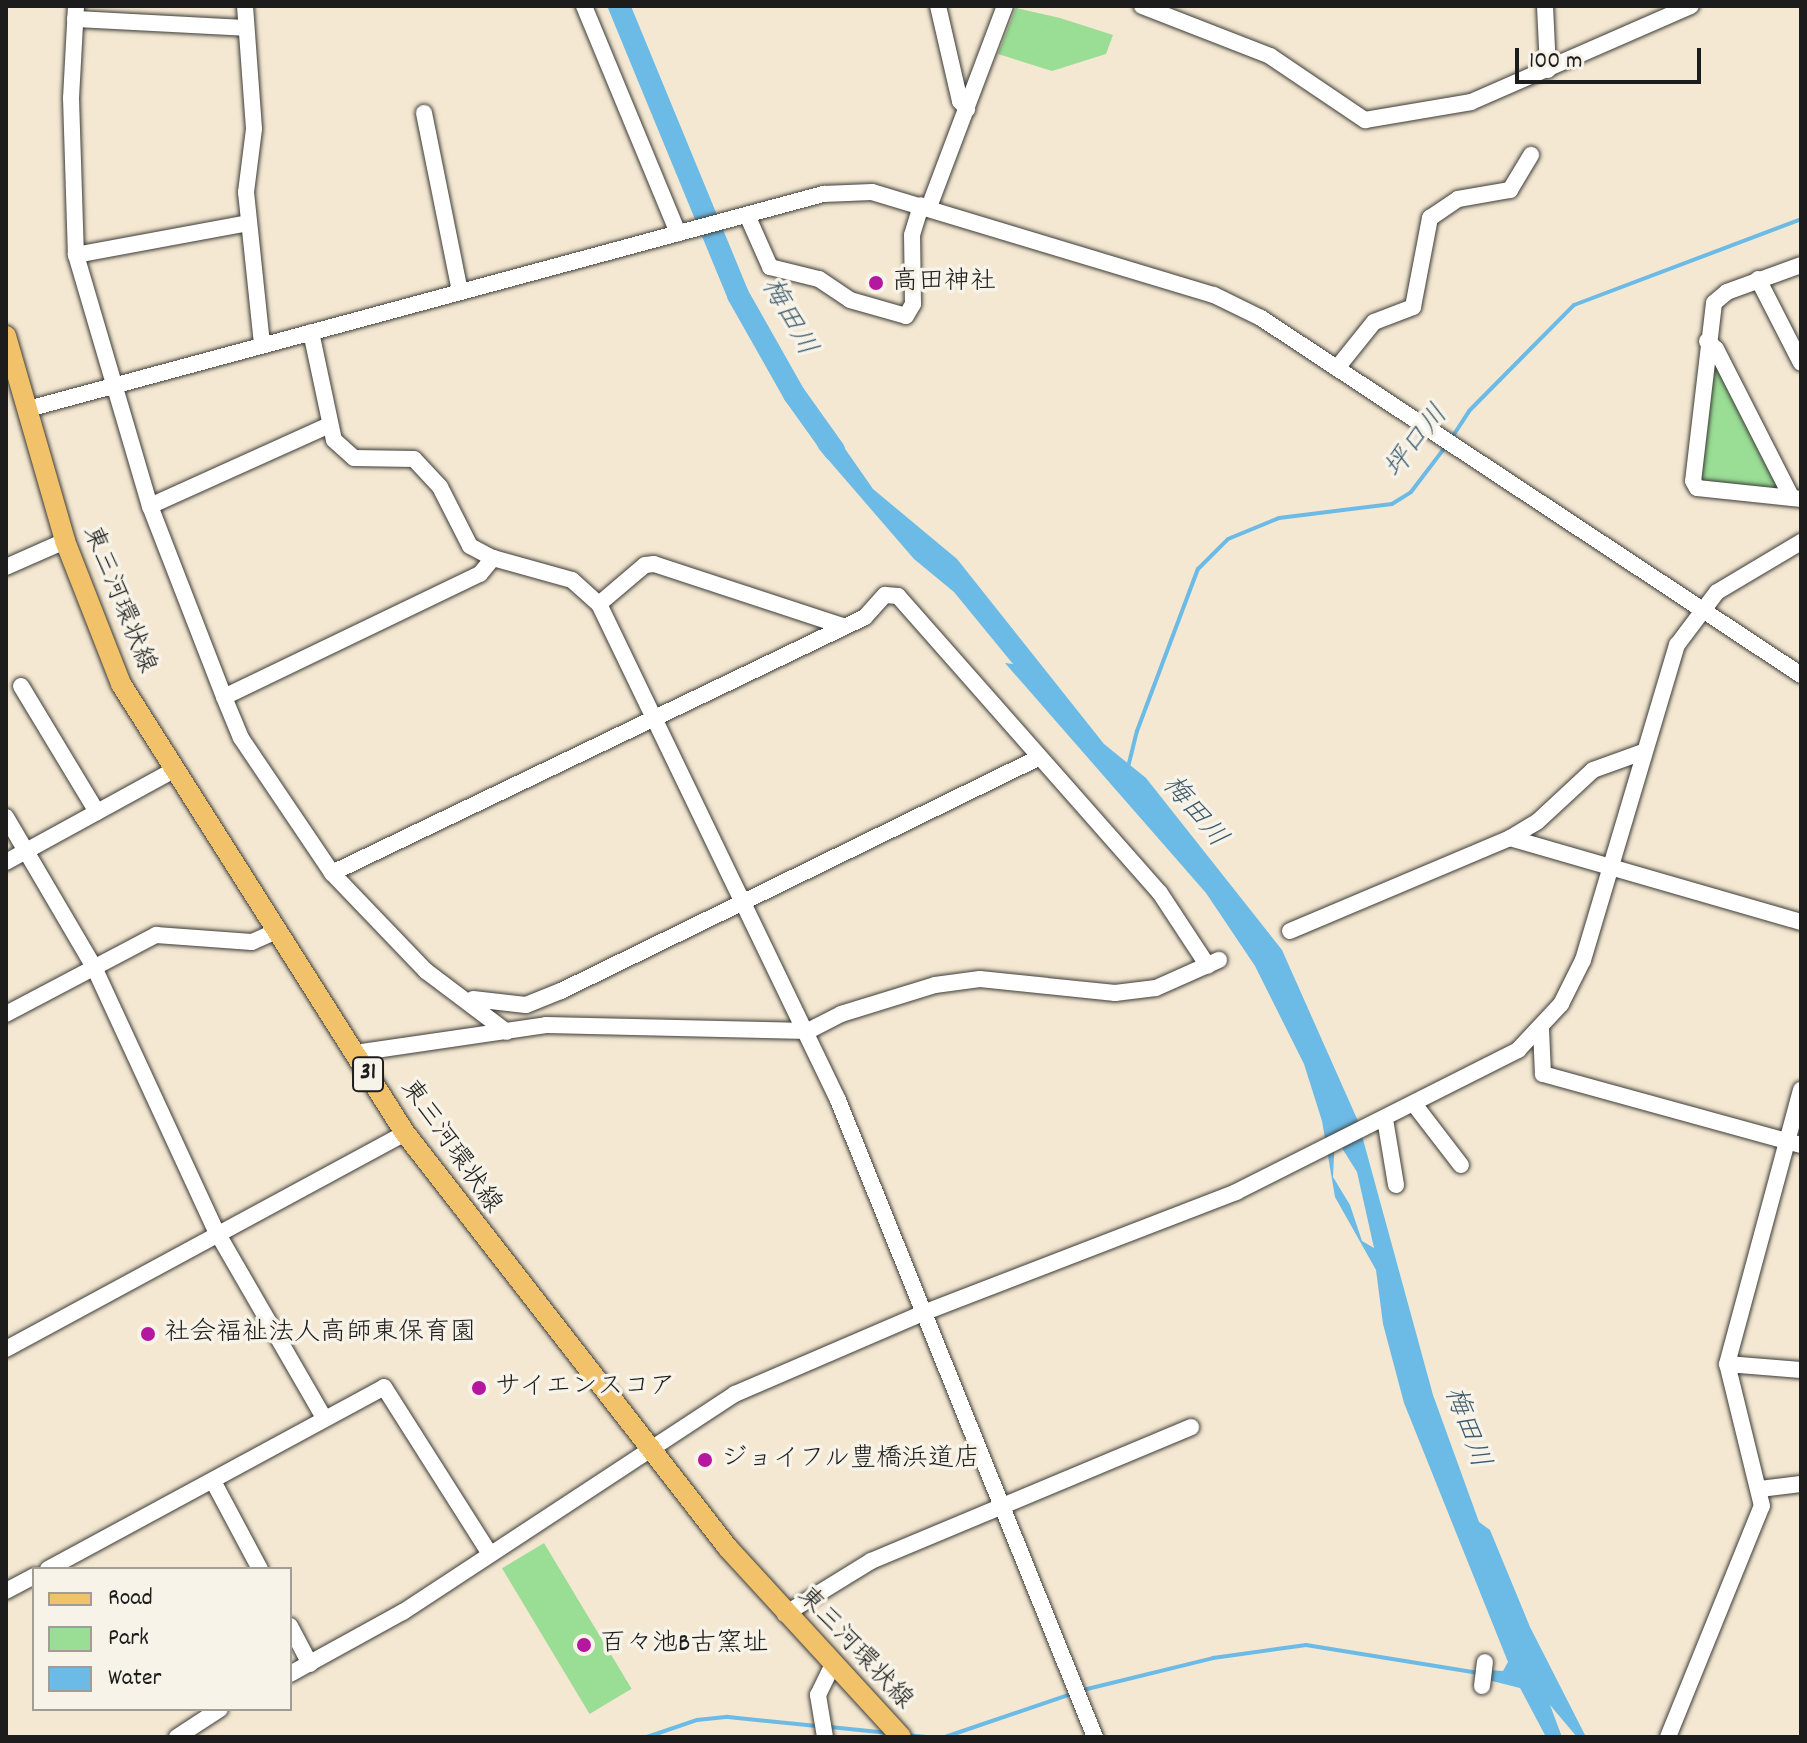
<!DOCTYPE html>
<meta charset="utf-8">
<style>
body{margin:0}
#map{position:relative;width:1807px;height:1743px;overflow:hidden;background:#f4e8d2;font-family:Dekko,"Klee One",sans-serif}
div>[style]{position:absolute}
.green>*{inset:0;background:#9add95;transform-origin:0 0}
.water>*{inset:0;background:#6cbae6}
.stream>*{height:4px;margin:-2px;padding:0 2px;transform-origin:2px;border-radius:2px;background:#6cbae6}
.river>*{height:22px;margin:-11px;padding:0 11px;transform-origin:11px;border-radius:11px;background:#6cbae6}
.roads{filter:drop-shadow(0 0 2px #3c3b37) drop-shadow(0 0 2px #3c3b37)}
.minor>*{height:16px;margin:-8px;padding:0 8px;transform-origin:8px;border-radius:8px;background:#fff}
.major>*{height:20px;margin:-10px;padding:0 10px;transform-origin:10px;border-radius:10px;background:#f2c26a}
.dots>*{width:22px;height:22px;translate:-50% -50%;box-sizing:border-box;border:4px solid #f7f3e8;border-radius:50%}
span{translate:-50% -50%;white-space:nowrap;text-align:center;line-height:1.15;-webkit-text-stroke:7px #f7f3e8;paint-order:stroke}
.shield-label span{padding:2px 6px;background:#f7f3e8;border:2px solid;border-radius:6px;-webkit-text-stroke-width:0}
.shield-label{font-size:24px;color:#1c1c1c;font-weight:700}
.poi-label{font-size:26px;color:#1c1c1c}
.left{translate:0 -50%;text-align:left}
.street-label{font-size:26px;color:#1c1c1c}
.water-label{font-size:28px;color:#3c5b6d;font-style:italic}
.frame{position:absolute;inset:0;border:8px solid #1c1c1c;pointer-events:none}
.legend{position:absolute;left:32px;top:1567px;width:260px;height:144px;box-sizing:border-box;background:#f7f3e8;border:2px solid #9f9d96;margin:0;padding:10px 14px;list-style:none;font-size:24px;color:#1c1c1c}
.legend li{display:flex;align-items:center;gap:16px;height:40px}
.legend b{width:40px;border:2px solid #9f9d96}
.scale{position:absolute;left:1515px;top:48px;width:186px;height:36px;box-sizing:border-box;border:4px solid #1c1c1c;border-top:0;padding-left:10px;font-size:24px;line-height:28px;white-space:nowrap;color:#1c1c1c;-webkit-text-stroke:6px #f7f3e8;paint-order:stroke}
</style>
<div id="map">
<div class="green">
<i style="clip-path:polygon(1016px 8px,1060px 18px,1113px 35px,1106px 54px,1052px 71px,998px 54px)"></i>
<i style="clip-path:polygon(1713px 356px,1781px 489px,1700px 481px)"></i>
<i style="left:544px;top:1543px;width:170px;height:49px;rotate:59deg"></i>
</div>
<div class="water">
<i style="clip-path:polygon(evenodd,825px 420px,873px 489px,957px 559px,1104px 744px,1146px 778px,1282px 950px,1358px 1121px,1433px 1395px,1479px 1522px,1490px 1530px,1530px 1627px,1586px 1737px,1577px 1737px,1550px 1705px,1562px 1737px,1546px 1737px,1520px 1688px,1488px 1680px,1490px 1670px,1503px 1671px,1508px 1662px,1404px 1403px,1383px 1324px,1376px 1270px,1335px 1197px,1322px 1121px,1304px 1064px,1255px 966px,1206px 893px,1005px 663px,1013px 664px,954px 592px,914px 559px,819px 449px,810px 431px,825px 420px,1335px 1137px,1357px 1172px,1374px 1248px,1362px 1241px,1350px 1205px,1333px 1177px,1335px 1137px)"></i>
</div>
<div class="stream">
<i style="left:1451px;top:439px;width:33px;rotate:-57deg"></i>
<i style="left:1469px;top:411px;width:149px;rotate:-45.3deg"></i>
<i style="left:1574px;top:305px;width:243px;rotate:-20.7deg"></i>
<i style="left:1128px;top:767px;width:37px;rotate:-76deg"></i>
<i style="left:1137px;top:731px;width:173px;rotate:-69.4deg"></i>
<i style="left:1198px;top:569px;width:42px;rotate:-45deg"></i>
<i style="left:1228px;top:539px;width:55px;rotate:-22.4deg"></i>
<i style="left:1279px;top:518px;width:114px;rotate:-7.1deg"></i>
<i style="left:1392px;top:504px;width:22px;rotate:-32deg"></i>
<i style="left:1411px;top:492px;width:58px;rotate:-52.7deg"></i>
<i style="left:1079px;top:1691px;width:138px;rotate:-13.8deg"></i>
<i style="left:1213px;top:1658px;width:94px;rotate:-8deg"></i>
<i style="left:1306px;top:1645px;width:175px;rotate:9.2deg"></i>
<i style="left:830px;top:1727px;width:59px;rotate:5.8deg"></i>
<i style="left:905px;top:1735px;width:25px;rotate:5deg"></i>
<i style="left:647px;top:1737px;width:53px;rotate:-18.8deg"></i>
<i style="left:697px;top:1720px;width:31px;rotate:-6deg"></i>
<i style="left:728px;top:1717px;width:89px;rotate:5.8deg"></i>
<i style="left:945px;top:1737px;width:133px;rotate:-18.8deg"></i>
</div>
<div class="river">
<i style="left:619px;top:6px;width:313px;rotate:67.6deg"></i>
<i style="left:738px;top:295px;width:114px;rotate:60.5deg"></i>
<i style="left:794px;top:394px;width:69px;rotate:54.5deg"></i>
</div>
<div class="roads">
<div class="minor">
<i style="left:76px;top:6px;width:92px;rotate:93.1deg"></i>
<i style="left:71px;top:98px;width:157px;rotate:88.2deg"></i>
<i style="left:76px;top:255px;width:262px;rotate:73.6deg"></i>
<i style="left:150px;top:506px;width:205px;rotate:68.8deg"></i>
<i style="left:224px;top:697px;width:44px;rotate:67.5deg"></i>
<i style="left:241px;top:738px;width:163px;rotate:56deg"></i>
<i style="left:332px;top:873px;width:136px;rotate:46.2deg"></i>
<i style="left:426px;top:971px;width:101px;rotate:37deg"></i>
<i style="left:245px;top:6px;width:123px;rotate:85.8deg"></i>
<i style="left:254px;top:129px;width:64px;rotate:97.2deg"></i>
<i style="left:246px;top:192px;width:154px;rotate:84deg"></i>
<i style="left:584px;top:6px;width:246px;rotate:67.5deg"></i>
<i style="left:938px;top:6px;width:98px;rotate:77deg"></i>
<i style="left:960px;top:101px;width:11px;rotate:49deg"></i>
<i style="left:1142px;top:6px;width:137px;rotate:21.3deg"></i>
<i style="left:1270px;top:56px;width:115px;rotate:34deg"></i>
<i style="left:1365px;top:120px;width:108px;rotate:-9.6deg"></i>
<i style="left:1471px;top:102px;width:240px;rotate:-23.6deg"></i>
<i style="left:1545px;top:6px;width:64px;rotate:87.3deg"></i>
<i style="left:75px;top:19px;width:171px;rotate:3deg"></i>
<i style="left:424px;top:113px;width:182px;rotate:78.6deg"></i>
<i style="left:929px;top:207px;width:215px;rotate:-69.3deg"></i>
<i style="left:747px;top:215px;width:57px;rotate:66.1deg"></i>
<i style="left:770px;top:267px;width:50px;rotate:13.8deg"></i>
<i style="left:819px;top:279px;width:37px;rotate:34deg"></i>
<i style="left:850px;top:300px;width:58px;rotate:15.9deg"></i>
<i style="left:906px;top:316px;width:14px;rotate:-60deg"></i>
<i style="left:913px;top:304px;width:69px;rotate:-90.8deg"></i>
<i style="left:912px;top:235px;width:31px;rotate:-73deg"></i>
<i style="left:76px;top:255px;width:175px;rotate:-10.5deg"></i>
<i style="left:1801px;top:265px;width:79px;rotate:160deg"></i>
<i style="left:1727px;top:292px;width:17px;rotate:140deg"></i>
<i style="left:1714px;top:303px;width:179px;rotate:96.7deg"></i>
<i style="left:1693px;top:481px;width:8px;rotate:60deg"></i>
<i style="left:1697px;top:488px;width:105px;rotate:6deg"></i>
<i style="left:1758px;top:279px;width:94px;rotate:62.9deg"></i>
<i style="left:311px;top:332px;width:110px;rotate:78deg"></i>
<i style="left:334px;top:440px;width:27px;rotate:42deg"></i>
<i style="left:354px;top:458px;width:60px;rotate:1deg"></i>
<i style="left:414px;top:459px;width:38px;rotate:47deg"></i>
<i style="left:440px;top:487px;width:66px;rotate:63deg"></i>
<i style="left:470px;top:546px;width:26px;rotate:28deg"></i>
<i style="left:493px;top:558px;width:82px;rotate:15.6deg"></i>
<i style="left:572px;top:580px;width:36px;rotate:42deg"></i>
<i style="left:599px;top:604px;width:551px;rotate:64.27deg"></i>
<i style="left:838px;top:1100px;width:687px;rotate:68.03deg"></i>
<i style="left:1707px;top:341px;width:12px;rotate:42deg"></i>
<i style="left:1716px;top:349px;width:167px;rotate:63deg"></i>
<i style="left:1337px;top:368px;width:59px;rotate:-51.2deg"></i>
<i style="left:1374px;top:322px;width:42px;rotate:-21deg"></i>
<i style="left:1413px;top:307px;width:91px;rotate:-79.2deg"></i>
<i style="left:1430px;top:218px;width:34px;rotate:-34deg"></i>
<i style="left:1458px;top:199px;width:53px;rotate:-9.8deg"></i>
<i style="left:1510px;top:190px;width:41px;rotate:-59deg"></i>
<i style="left:28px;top:409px;width:824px;rotate:-15.13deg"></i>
<i style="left:823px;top:194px;width:49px;rotate:-2.3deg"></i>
<i style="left:872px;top:192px;width:357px;rotate:16.8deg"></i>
<i style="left:1214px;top:295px;width:52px;rotate:26.1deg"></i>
<i style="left:1261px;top:318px;width:647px;rotate:33.47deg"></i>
<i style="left:150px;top:506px;width:194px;rotate:-24.3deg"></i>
<i style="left:6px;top:567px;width:64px;rotate:-23.8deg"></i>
<i style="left:599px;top:604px;width:60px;rotate:-40.3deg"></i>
<i style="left:645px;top:565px;width:9px;rotate:-6deg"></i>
<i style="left:654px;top:564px;width:199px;rotate:18.2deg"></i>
<i style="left:21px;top:686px;width:147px;rotate:58.9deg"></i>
<i style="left:224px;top:697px;width:284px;rotate:-25.7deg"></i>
<i style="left:480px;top:574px;width:21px;rotate:-51deg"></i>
<i style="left:6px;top:817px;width:172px;rotate:59.6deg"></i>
<i style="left:93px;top:965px;width:291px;rotate:65.2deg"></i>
<i style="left:215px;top:1229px;width:218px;rotate:60deg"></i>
<i style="left:1510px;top:838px;width:31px;rotate:-31deg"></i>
<i style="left:1537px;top:822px;width:76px;rotate:-42.9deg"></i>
<i style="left:1593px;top:770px;width:53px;rotate:-19.8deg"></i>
<i style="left:6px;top:862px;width:194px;rotate:-28.7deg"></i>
<i style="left:332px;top:873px;width:591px;rotate:-25.65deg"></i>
<i style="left:865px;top:617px;width:30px;rotate:-48deg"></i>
<i style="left:885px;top:595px;width:13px;rotate:4deg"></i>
<i style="left:898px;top:596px;width:396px;rotate:48.6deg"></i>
<i style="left:1160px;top:893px;width:87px;rotate:56.7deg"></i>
<i style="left:1290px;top:931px;width:239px;rotate:-22.9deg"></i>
<i style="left:1510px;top:838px;width:303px;rotate:16.1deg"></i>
<i style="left:473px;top:999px;width:53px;rotate:6.5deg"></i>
<i style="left:526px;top:1005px;width:38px;rotate:-22deg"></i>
<i style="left:561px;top:991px;width:531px;rotate:-26.03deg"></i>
<i style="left:6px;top:1014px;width:170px;rotate:-27.8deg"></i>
<i style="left:156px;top:935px;width:96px;rotate:4.2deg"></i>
<i style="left:252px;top:942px;width:27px;rotate:-24deg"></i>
<i style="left:1541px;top:1029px;width:45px;rotate:87.5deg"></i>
<i style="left:1543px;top:1074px;width:268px;rotate:15.4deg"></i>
<i style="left:355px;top:1053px;width:193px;rotate:-8.3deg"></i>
<i style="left:546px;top:1025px;width:262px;rotate:1.3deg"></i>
<i style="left:808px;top:1031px;width:37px;rotate:-27deg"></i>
<i style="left:841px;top:1014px;width:98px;rotate:-17.1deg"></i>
<i style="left:935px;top:985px;width:45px;rotate:-7.6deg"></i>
<i style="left:980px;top:979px;width:136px;rotate:5.9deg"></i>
<i style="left:1115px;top:993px;width:41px;rotate:-7deg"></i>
<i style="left:1156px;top:988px;width:69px;rotate:-24deg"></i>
<i style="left:1414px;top:1104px;width:77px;rotate:52.4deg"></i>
<i style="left:1385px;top:1119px;width:67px;rotate:80.5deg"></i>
<i style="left:6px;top:1349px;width:454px;rotate:-28.4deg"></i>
<i style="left:1727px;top:1364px;width:74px;rotate:4.6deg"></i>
<i style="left:213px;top:1481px;width:100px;rotate:61.9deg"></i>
<i style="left:1760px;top:1489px;width:41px;rotate:-7deg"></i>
<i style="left:48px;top:1569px;width:382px;rotate:-28.4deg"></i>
<i style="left:384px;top:1387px;width:198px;rotate:57.6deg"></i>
<i style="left:6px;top:1591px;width:32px;rotate:-28deg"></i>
<i style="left:785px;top:1614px;width:101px;rotate:-31.6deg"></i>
<i style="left:871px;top:1561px;width:347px;rotate:-22.7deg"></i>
<i style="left:290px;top:1626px;width:43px;rotate:62.2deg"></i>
<i style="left:290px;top:1674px;width:129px;rotate:-28.8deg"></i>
<i style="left:403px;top:1612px;width:397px;rotate:-33.3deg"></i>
<i style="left:735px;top:1394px;width:205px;rotate:-23.3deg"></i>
<i style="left:923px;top:1313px;width:336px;rotate:-21.1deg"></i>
<i style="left:1236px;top:1192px;width:316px;rotate:-26.7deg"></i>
<i style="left:1518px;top:1050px;width:63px;rotate:-46.9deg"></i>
<i style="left:1561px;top:1004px;width:49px;rotate:-63.4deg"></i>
<i style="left:1583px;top:960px;width:329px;rotate:-73.4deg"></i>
<i style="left:1677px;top:645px;width:66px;rotate:-53deg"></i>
<i style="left:1717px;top:592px;width:98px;rotate:-30.8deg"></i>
<i style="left:1482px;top:1686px;width:24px;rotate:-83deg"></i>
<i style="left:177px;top:1737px;width:51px;rotate:-33.1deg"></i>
<i style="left:825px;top:1737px;width:43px;rotate:-99.5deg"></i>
<i style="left:818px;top:1695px;width:32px;rotate:-64deg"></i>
<i style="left:1668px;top:1737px;width:249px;rotate:-67.9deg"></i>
<i style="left:1762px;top:1506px;width:146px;rotate:-103.8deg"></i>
<i style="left:1727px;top:1364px;width:284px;rotate:-74.9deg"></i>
</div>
<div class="major">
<i style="left:6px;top:336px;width:213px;rotate:73.9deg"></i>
<i style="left:65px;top:541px;width:154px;rotate:68.6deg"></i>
<i style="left:121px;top:684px;width:531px;rotate:57.69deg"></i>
<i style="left:405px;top:1133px;width:526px;rotate:52.11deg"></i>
<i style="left:728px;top:1548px;width:256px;rotate:47.5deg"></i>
</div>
</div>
<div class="dots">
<i style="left:876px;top:283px;background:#b5179e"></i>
<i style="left:148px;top:1334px;background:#b5179e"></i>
<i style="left:479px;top:1388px;background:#b5179e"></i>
<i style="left:705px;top:1460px;background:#b5179e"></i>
<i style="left:584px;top:1645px;background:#b5179e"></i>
</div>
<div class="shield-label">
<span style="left:368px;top:1074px">31</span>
</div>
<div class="poi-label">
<span class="left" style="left:892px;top:283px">高田神社</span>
<span class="left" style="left:164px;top:1334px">社会福祉法人高師東保育園</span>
<span class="left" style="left:495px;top:1388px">サイエンスコア</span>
<span class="left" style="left:721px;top:1460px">ジョイフル豊橋浜道店</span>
<span class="left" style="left:600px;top:1645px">百々池B古窯址</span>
</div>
<div class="street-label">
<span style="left:118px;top:600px;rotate:68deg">東三河環状線</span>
<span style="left:450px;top:1147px;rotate:55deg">東三河環状線</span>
<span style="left:854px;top:1649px;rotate:47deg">東三河環状線</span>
</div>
<div class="water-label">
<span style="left:787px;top:318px;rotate:61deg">梅田川</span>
<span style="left:1418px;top:443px;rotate:-52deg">坪口川</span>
<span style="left:1193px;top:813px;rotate:50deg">梅田川</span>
<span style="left:1465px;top:1428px;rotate:70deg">梅田川</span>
</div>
<div class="frame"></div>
<ul class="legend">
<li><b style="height:10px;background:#f2c26a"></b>Road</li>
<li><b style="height:22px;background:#9add95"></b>Park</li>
<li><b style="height:22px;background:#6cbae6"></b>Water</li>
</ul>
<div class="scale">100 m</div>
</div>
